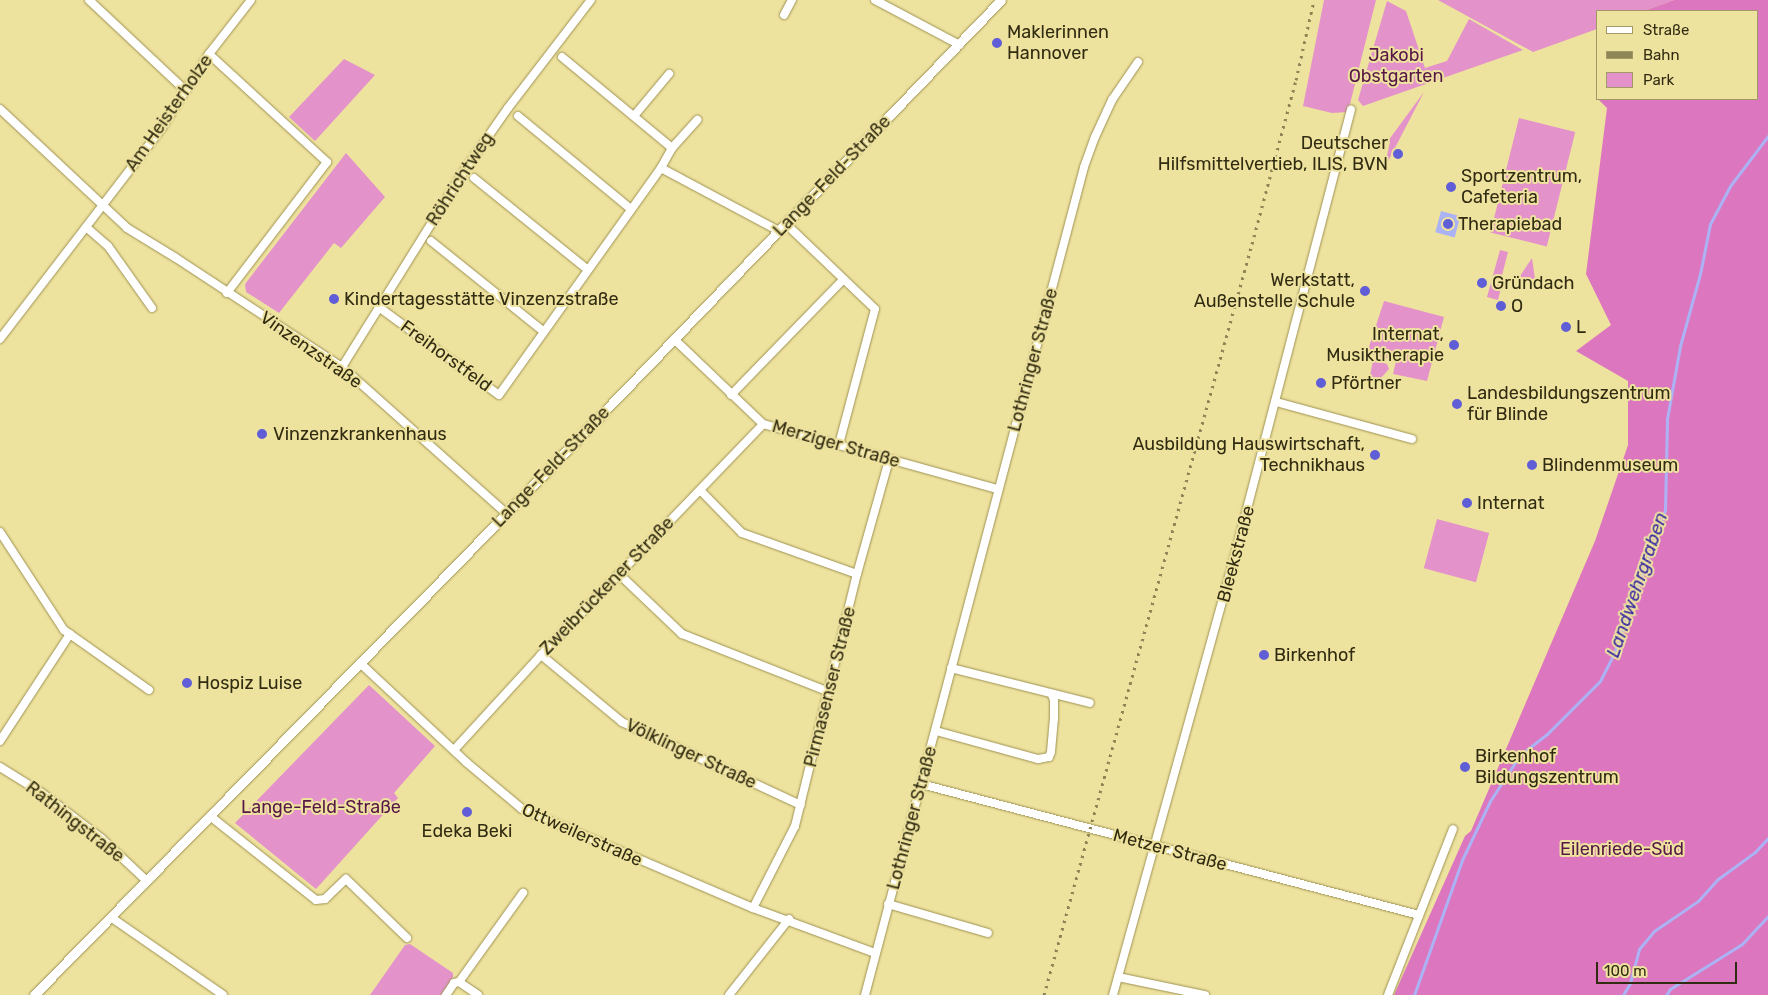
<!DOCTYPE html>
<meta charset="utf-8">
<style>
body{margin:0}
#map{position:relative;width:1768px;height:995px;overflow:hidden;background:#eee29f;font-family:Rubik,sans-serif}
div>[style]{position:absolute}
.green>*{inset:0;background:#e393ca;transform-origin:0 0}
.forest>*{inset:0;background:#dc76bf}
.water>*{inset:0;background:#acb3f4;transform-origin:0 0}
.stream>*{height:3px;margin:-1.5px;padding:0 1.5px;transform-origin:1.5px;border-radius:1.5px;background:#acb3f4}
.roads{filter:drop-shadow(0 0 1px #9e9252) drop-shadow(0 0 1px #9e9252)}
.minor>*{height:8px;margin:-4px;padding:0 4px;transform-origin:4px;border-radius:4px;background:#fff}
.tertiary>*{height:9px;margin:-4.5px;padding:0 4.5px;transform-origin:4.5px;border-radius:4.5px;background:#fff}
.rail>*{height:3px;margin-top:-1.5px;transform-origin:0;background:repeating-linear-gradient(90deg,#8d8556 0 2.5px,transparent 0 7.5px)}
.dots>*{width:14px;height:14px;translate:-50% -50%;box-sizing:border-box;border:2px solid #eee29f;border-radius:50%}
span{translate:-50% -50%;white-space:nowrap;text-align:center;line-height:1.15;-webkit-text-stroke:4px #eee29f;paint-order:stroke}
.poi-label{font-size:18px;color:#312c11}
.left{translate:0 -50%;text-align:left}
.right{translate:-100% -50%;text-align:right}
.park-label{font-size:18px;color:#561746}
.street-label{font-size:18px;color:#312c11}
.water-label{font-size:19px;color:#392aa3;font-style:italic}
.legend{position:absolute;left:1596px;top:10px;width:162px;height:90px;box-sizing:border-box;background:#eee29f;border:1px solid #a29966;margin:0;padding:6px 9px;list-style:none;font-size:15px;color:#312c11}
.legend li{display:flex;align-items:center;gap:10px;height:25px}
.legend b{width:25px;border:1px solid #a29966}
.scale{position:absolute;left:1596px;top:962px;width:141px;height:22px;box-sizing:border-box;border:2px solid #312c11;border-top:0;padding-left:6px;font-size:15px;line-height:18px;white-space:nowrap;color:#312c11;-webkit-text-stroke:4px #eee29f;paint-order:stroke}
</style>
<div id="map">
<div class="green">
<i style="clip-path:polygon(1324px 0,1376px 0,1348px 112px,1332px 113px,1303px 106px)"></i>
<i style="clip-path:polygon(1438px 0,1674px 0,1644px 11px,1597px 11px,1597px 29px,1533px 52px)"></i>
<i style="clip-path:polygon(1387px 1px,1406px 11px,1425px 68px,1447px 61px,1469px 19px,1523px 50px,1363px 106px,1358px 100px)"></i>
<i style="clip-path:polygon(344px 59px,375px 75px,315px 141px,289px 117px)"></i>
<i style="clip-path:polygon(1424px 92px,1384px 169px,1390px 142px,1388px 141px)"></i>
<i style="left:1519px;top:118px;width:58px;height:118px;rotate:14deg"></i>
<i style="clip-path:polygon(346px 153px,385px 197px,341px 248px,334px 243px,279px 313px,246px 292px,245px 284px)"></i>
<i style="clip-path:polygon(1500px 250px,1508px 252px,1499px 287px,1501px 288px,1498px 300px,1487px 297px)"></i>
<i style="clip-path:polygon(1532px 258px,1535px 279px,1525px 279px,1520px 276px)"></i>
<i style="clip-path:polygon(1384px 301px,1444px 317px,1427px 381px,1393px 374px,1396px 361px,1367px 353px)"></i>
<i style="clip-path:polygon(1373px 360px,1387px 364px,1389px 369px,1380px 379px,1370px 376px)"></i>
<i style="left:1437px;top:519px;width:54px;height:51px;rotate:15deg"></i>
<i style="clip-path:polygon(369px 685px,435px 746px,394px 793px,398px 798px,316px 889px,235px 823px)"></i>
<i style="clip-path:polygon(410px 944px,453px 973px,453px 977px,441px 995px,370px 995px,405px 945px)"></i>
</div>
<div class="forest">
<i style="clip-path:polygon(1674px 0,1768px 0,1768px 995px,1394px 995px,1465px 836px,1471px 831px,1595px 541px,1628px 445px,1628px 381px,1576px 351px,1611px 325px,1586px 274px,1607px 108px,1598px 99px,1757px 99px,1757px 11px,1644px 11px)"></i>
</div>
<div class="water">
<i style="left:1441px;top:211px;width:20px;height:22px;rotate:15deg"></i>
</div>
<div class="stream">
<i style="left:1414px;top:995px;width:143px;rotate:-70.4deg"></i>
<i style="left:1462px;top:860px;width:65px;rotate:-64.6deg"></i>
<i style="left:1490px;top:801px;width:55px;rotate:-56.9deg"></i>
<i style="left:1520px;top:755px;width:34px;rotate:-38deg"></i>
<i style="left:1547px;top:734px;width:75px;rotate:-45deg"></i>
<i style="left:1600px;top:681px;width:28px;rotate:-63deg"></i>
<i style="left:1613px;top:656px;width:155px;rotate:-70.4deg"></i>
<i style="left:1665px;top:510px;width:91px;rotate:-88.7deg"></i>
<i style="left:1667px;top:419px;width:74px;rotate:-79.9deg"></i>
<i style="left:1680px;top:346px;width:75px;rotate:-74.5deg"></i>
<i style="left:1700px;top:274px;width:51px;rotate:-78.7deg"></i>
<i style="left:1710px;top:224px;width:43px;rotate:-62.2deg"></i>
<i style="left:1730px;top:186px;width:63px;rotate:-52.8deg"></i>
<i style="left:1623px;top:995px;width:14px;rotate:-60deg"></i>
<i style="left:1630px;top:983px;width:35px;rotate:-75deg"></i>
<i style="left:1639px;top:949px;width:23px;rotate:-50deg"></i>
<i style="left:1654px;top:931px;width:53px;rotate:-34.3deg"></i>
<i style="left:1698px;top:901px;width:30px;rotate:-48deg"></i>
<i style="left:1718px;top:879px;width:46px;rotate:-36.1deg"></i>
<i style="left:1755px;top:852px;width:19px;rotate:-47deg"></i>
<i style="left:1666px;top:995px;width:7px;rotate:-56deg"></i>
<i style="left:1670px;top:989px;width:85px;rotate:-32deg"></i>
<i style="left:1742px;top:944px;width:38px;rotate:-47deg"></i>
</div>
<div class="roads">
<div class="minor">
<i style="left:89px;top:0;width:133px;rotate:43.2deg"></i>
<i style="left:875px;top:0;width:96px;rotate:27.9deg"></i>
<i style="left:784px;top:15px;width:17px;rotate:-62deg"></i>
<i style="left:209px;top:54px;width:160px;rotate:42.5deg"></i>
<i style="left:327px;top:162px;width:165px;rotate:127.4deg"></i>
<i style="left:562px;top:57px;width:143px;rotate:39.6deg"></i>
<i style="left:672px;top:148px;width:23px;rotate:119deg"></i>
<i style="left:0;top:109px;width:174px;rotate:43.1deg"></i>
<i style="left:127px;top:228px;width:57px;rotate:31.5deg"></i>
<i style="left:176px;top:258px;width:199px;rotate:33.3deg"></i>
<i style="left:342px;top:367px;width:220px;rotate:41.7deg"></i>
<i style="left:518px;top:116px;width:146px;rotate:39.5deg"></i>
<i style="left:634px;top:116px;width:55px;rotate:-50.2deg"></i>
<i style="left:672px;top:148px;width:38px;rotate:-48deg"></i>
<i style="left:474px;top:178px;width:146px;rotate:38.9deg"></i>
<i style="left:786px;top:224px;width:123px;rotate:43.7deg"></i>
<i style="left:875px;top:309px;width:140px;rotate:104.9deg"></i>
<i style="left:86px;top:227px;width:29px;rotate:41deg"></i>
<i style="left:108px;top:246px;width:76px;rotate:54.6deg"></i>
<i style="left:431px;top:241px;width:145px;rotate:38.8deg"></i>
<i style="left:380px;top:308px;width:147px;rotate:36.2deg"></i>
<i style="left:499px;top:395px;width:279px;rotate:-54.5deg"></i>
<i style="left:661px;top:168px;width:134px;rotate:28.1deg"></i>
<i style="left:0;top:339px;width:265px;rotate:-52.5deg"></i>
<i style="left:161px;top:129px;width:89px;rotate:-57.4deg"></i>
<i style="left:209px;top:54px;width:68px;rotate:-52.1deg"></i>
<i style="left:674px;top:339px;width:123px;rotate:43.7deg"></i>
<i style="left:763px;top:424px;width:244px;rotate:15.5deg"></i>
<i style="left:342px;top:367px;width:231px;rotate:-58.1deg"></i>
<i style="left:464px;top:171px;width:77px;rotate:-55.1deg"></i>
<i style="left:508px;top:108px;width:136px;rotate:-52.5deg"></i>
<i style="left:731px;top:395px;width:161px;rotate:-45.8deg"></i>
<i style="left:1276px;top:402px;width:141px;rotate:15.2deg"></i>
<i style="left:700px;top:490px;width:60px;rotate:45.7deg"></i>
<i style="left:742px;top:533px;width:122px;rotate:19.6deg"></i>
<i style="left:0;top:532px;width:117px;rotate:56.9deg"></i>
<i style="left:64px;top:630px;width:104px;rotate:35.2deg"></i>
<i style="left:619px;top:574px;width:87px;rotate:43.6deg"></i>
<i style="left:682px;top:634px;width:158px;rotate:21.5deg"></i>
<i style="left:541px;top:655px;width:105px;rotate:39.6deg"></i>
<i style="left:622px;top:722px;width:197px;rotate:24.9deg"></i>
<i style="left:360px;top:663px;width:145px;rotate:43deg"></i>
<i style="left:466px;top:762px;width:73px;rotate:40deg"></i>
<i style="left:522px;top:809px;width:251px;rotate:23.2deg"></i>
<i style="left:753px;top:908px;width:130px;rotate:20.2deg"></i>
<i style="left:951px;top:668px;width:143px;rotate:14.1deg"></i>
<i style="left:936px;top:731px;width:106px;rotate:15.4deg"></i>
<i style="left:1038px;top:759px;width:11px;rotate:-10deg"></i>
<i style="left:1049px;top:757px;width:5px;rotate:-68deg"></i>
<i style="left:1051px;top:752px;width:33px;rotate:-85deg"></i>
<i style="left:1054px;top:719px;width:19px;rotate:-90deg"></i>
<i style="left:1054px;top:700px;width:5px;rotate:-112deg"></i>
<i style="left:0;top:741px;width:128px;rotate:-56.8deg"></i>
<i style="left:454px;top:750px;width:129px;rotate:-47.5deg"></i>
<i style="left:541px;top:655px;width:320px;rotate:-46.1deg"></i>
<i style="left:0;top:767px;width:49px;rotate:31.8deg"></i>
<i style="left:42px;top:793px;width:74px;rotate:37.3deg"></i>
<i style="left:101px;top:838px;width:63px;rotate:43.1deg"></i>
<i style="left:921px;top:784px;width:515px;rotate:14.74deg"></i>
<i style="left:210px;top:816px;width:135px;rotate:38.4deg"></i>
<i style="left:316px;top:900px;width:9px;rotate:-6deg"></i>
<i style="left:325px;top:899px;width:29px;rotate:-44deg"></i>
<i style="left:346px;top:879px;width:85px;rotate:44deg"></i>
<i style="left:888px;top:904px;width:104px;rotate:16.2deg"></i>
<i style="left:753px;top:908px;width:92px;rotate:-62.9deg"></i>
<i style="left:795px;top:826px;width:260px;rotate:-76.2deg"></i>
<i style="left:857px;top:574px;width:118px;rotate:-74.3deg"></i>
<i style="left:112px;top:918px;width:135px;rotate:34.7deg"></i>
<i style="left:1118px;top:977px;width:89px;rotate:11.7deg"></i>
<i style="left:459px;top:982px;width:23px;rotate:34deg"></i>
<i style="left:446px;top:995px;width:14px;rotate:-56deg"></i>
<i style="left:454px;top:983px;width:5px;rotate:-11deg"></i>
<i style="left:459px;top:982px;width:110px;rotate:-54.3deg"></i>
<i style="left:729px;top:995px;width:97px;rotate:-51.7deg"></i>
<i style="left:865px;top:995px;width:856px;rotate:-75.18deg"></i>
<i style="left:1084px;top:167px;width:32px;rotate:-70deg"></i>
<i style="left:1095px;top:137px;width:41px;rotate:-65.3deg"></i>
<i style="left:1112px;top:100px;width:46px;rotate:-55.6deg"></i>
<i style="left:1113px;top:995px;width:437px;rotate:-74.5deg"></i>
<i style="left:1230px;top:574px;width:480px;rotate:-75.4deg"></i>
<i style="left:1388px;top:995px;width:178px;rotate:-68.6deg"></i>
</div>
<div class="tertiary">
<i style="left:34px;top:995px;width:608px;rotate:-45.53deg"></i>
<i style="left:460px;top:561px;width:779px;rotate:-46.04deg"></i>
</div>
</div>
<div class="rail">
<i style="left:1044px;top:995px;width:779px;rotate:-74.52deg"></i>
<i style="left:1252px;top:244px;width:170px;rotate:-75deg"></i>
<i style="left:1296px;top:80px;width:82px;rotate:-77.3deg"></i>
</div>
<div class="dots">
<i style="left:997px;top:43px;background:#5f5ed6"></i>
<i style="left:1398px;top:154px;background:#5f5ed6"></i>
<i style="left:1451px;top:187px;background:#5f5ed6"></i>
<i style="left:1448px;top:224px;background:#5f5ed6"></i>
<i style="left:1482px;top:283px;background:#5f5ed6"></i>
<i style="left:1365px;top:291px;background:#5f5ed6"></i>
<i style="left:334px;top:299px;background:#5f5ed6"></i>
<i style="left:1501px;top:306px;background:#5f5ed6"></i>
<i style="left:1566px;top:327px;background:#5f5ed6"></i>
<i style="left:1454px;top:345px;background:#5f5ed6"></i>
<i style="left:1321px;top:383px;background:#5f5ed6"></i>
<i style="left:1457px;top:404px;background:#5f5ed6"></i>
<i style="left:262px;top:434px;background:#5f5ed6"></i>
<i style="left:1375px;top:455px;background:#5f5ed6"></i>
<i style="left:1532px;top:465px;background:#5f5ed6"></i>
<i style="left:1467px;top:503px;background:#5f5ed6"></i>
<i style="left:1264px;top:655px;background:#5f5ed6"></i>
<i style="left:187px;top:683px;background:#5f5ed6"></i>
<i style="left:1465px;top:767px;background:#5f5ed6"></i>
<i style="left:467px;top:812px;background:#5f5ed6"></i>
</div>
<div class="poi-label">
<span class="left" style="left:1007px;top:43px">Maklerinnen<br>Hannover</span>
<span class="right" style="left:1388px;top:154px">Deutscher<br>Hilfsmittelvertieb, ILIS, BVN</span>
<span class="left" style="left:1461px;top:187px">Sportzentrum,<br>Cafeteria</span>
<span class="left" style="left:1458px;top:224px">Therapiebad</span>
<span class="right" style="left:1355px;top:291px">Werkstatt,<br>Außenstelle Schule</span>
<span class="left" style="left:1492px;top:283px">Gründach</span>
<span class="left" style="left:344px;top:299px">Kindertagesstätte Vinzenzstraße</span>
<span class="left" style="left:1511px;top:306px">O</span>
<span class="left" style="left:1576px;top:327px">L</span>
<span class="right" style="left:1444px;top:345px">Internat,<br>Musiktherapie</span>
<span class="left" style="left:1331px;top:383px">Pförtner</span>
<span class="left" style="left:1467px;top:404px">Landesbildungszentrum<br>für Blinde</span>
<span class="left" style="left:273px;top:434px">Vinzenzkrankenhaus</span>
<span class="right" style="left:1365px;top:455px">Ausbildung Hauswirtschaft,<br>Technikhaus</span>
<span class="left" style="left:1542px;top:465px">Blindenmuseum</span>
<span class="left" style="left:1477px;top:503px">Internat</span>
<span class="left" style="left:1274px;top:655px">Birkenhof</span>
<span class="left" style="left:197px;top:683px">Hospiz Luise</span>
<span class="left" style="left:1475px;top:767px">Birkenhof<br>Bildungszentrum</span>
<span style="left:467px;top:831px">Edeka Beki</span>
</div>
<div class="park-label">
<span style="left:1396px;top:66px">Jakobi<br>Obstgarten</span>
<span style="left:321px;top:807px">Lange-Feld-Straße</span>
<span style="left:1622px;top:849px">Eilenriede-Süd</span>
</div>
<div class="street-label">
<span style="left:169px;top:113px;rotate:-55deg">Am Heisterholze</span>
<span style="left:832px;top:176px;rotate:-46deg">Lange-Feld-Straße</span>
<span style="left:460px;top:179px;rotate:-57deg">Röhrichtweg</span>
<span style="left:311px;top:350px;rotate:35deg">Vinzenzstraße</span>
<span style="left:446px;top:356px;rotate:36deg">Freihorstfeld</span>
<span style="left:1033px;top:360px;rotate:-75deg">Lothringer Straße</span>
<span style="left:836px;top:444px;rotate:16deg">Merziger Straße</span>
<span style="left:551px;top:467px;rotate:-46deg">Lange-Feld-Straße</span>
<span style="left:1236px;top:554px;rotate:-75deg">Bleekstraße</span>
<span style="left:607px;top:586px;rotate:-46deg">Zweibrückener Straße</span>
<span style="left:830px;top:687px;rotate:-76deg">Pirmasenser Straße</span>
<span style="left:691px;top:754px;rotate:25deg">Völklinger Straße</span>
<span style="left:912px;top:818px;rotate:-75deg">Lothringer Straße</span>
<span style="left:75px;top:822px;rotate:38deg">Rathingstraße</span>
<span style="left:582px;top:835px;rotate:24deg">Ottweilerstraße</span>
<span style="left:1170px;top:850px;rotate:15deg">Metzer Straße</span>
</div>
<div class="water-label">
<span style="left:1637px;top:585px;rotate:-71deg">Landwehrgraben</span>
</div>
<ul class="legend">
<li><b style="height:6px;background:#fff"></b>Straße</li>
<li><b style="height:6px;background:#8d8556"></b>Bahn</li>
<li><b style="height:14px;background:#e393ca"></b>Park</li>
</ul>
<div class="scale">100 m</div>
</div>
